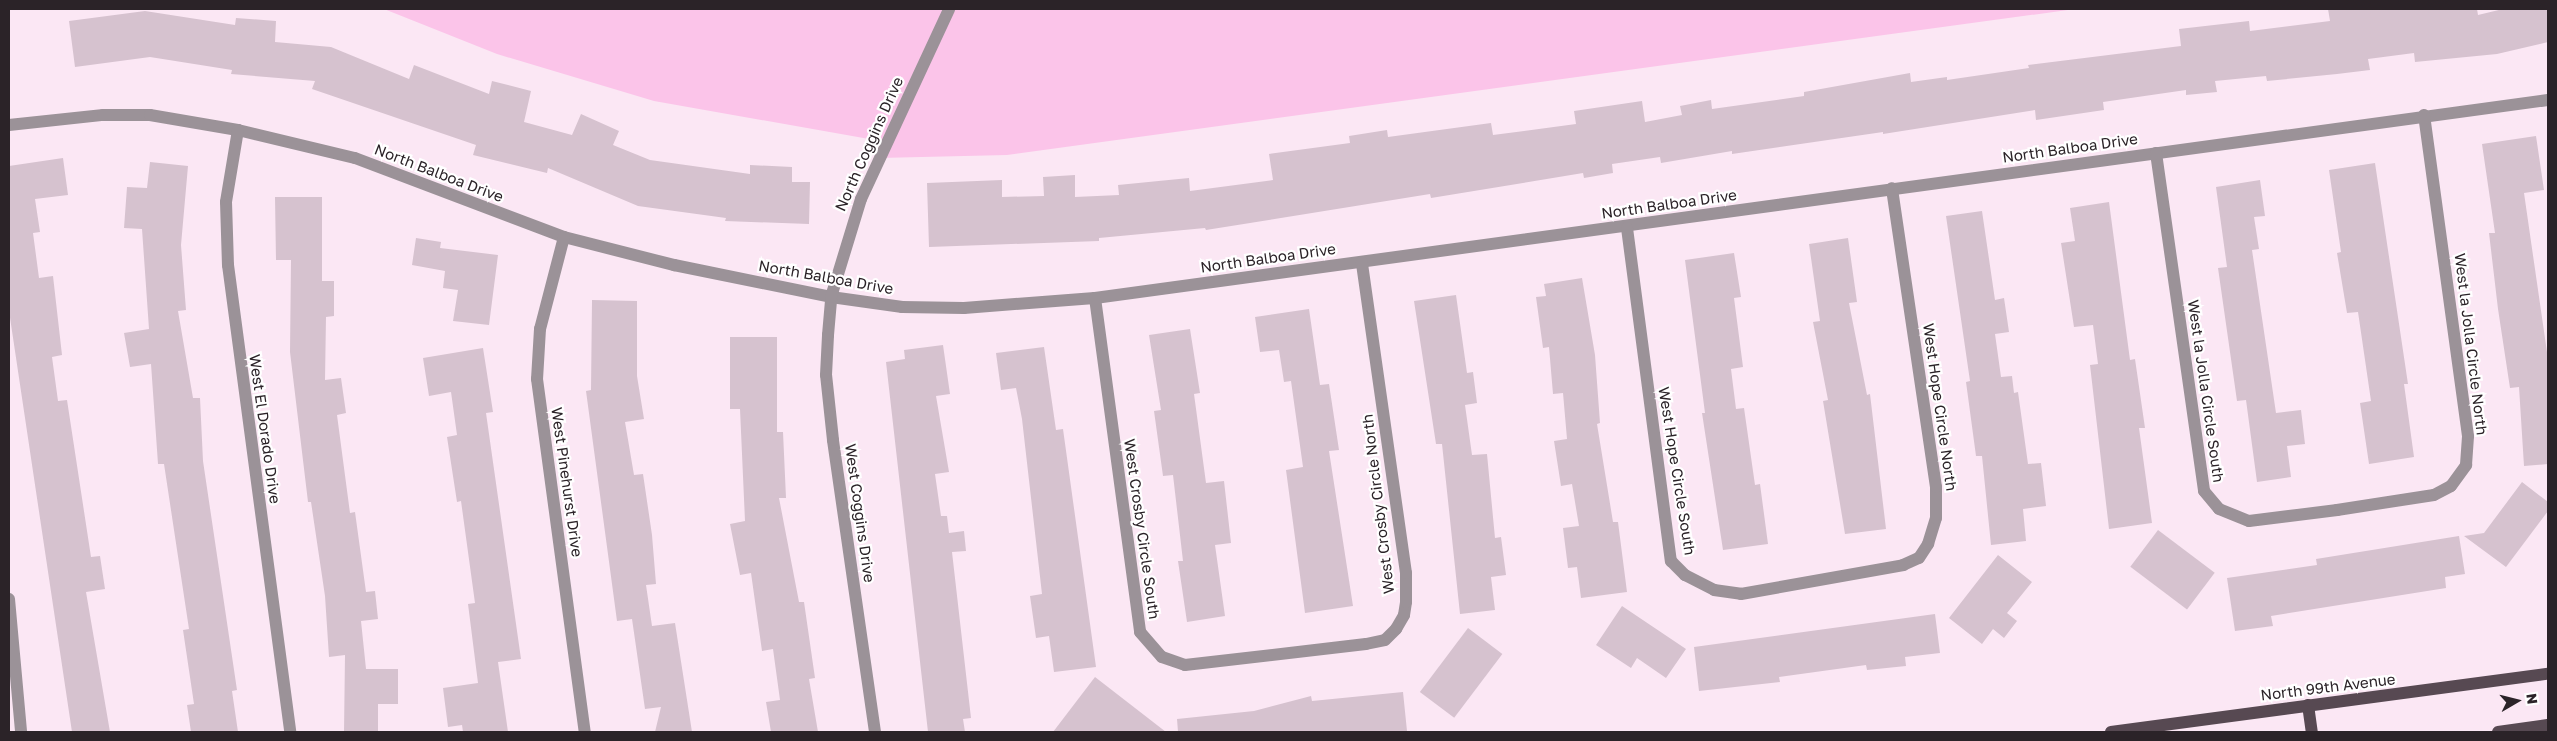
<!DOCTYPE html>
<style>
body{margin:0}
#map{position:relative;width:2557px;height:741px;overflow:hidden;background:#fbe7f4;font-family:"Golos Text",sans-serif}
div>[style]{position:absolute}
.green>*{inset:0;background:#fbc4e9}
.building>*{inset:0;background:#d6c2cf;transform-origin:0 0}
.minor>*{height:12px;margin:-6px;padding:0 6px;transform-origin:6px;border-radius:6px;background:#9b9298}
.major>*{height:12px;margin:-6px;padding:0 6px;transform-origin:6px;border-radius:6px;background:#574952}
span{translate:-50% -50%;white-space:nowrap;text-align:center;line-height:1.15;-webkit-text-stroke:4.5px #fff;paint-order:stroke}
.street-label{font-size:15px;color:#2b2328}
.frame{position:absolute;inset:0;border:10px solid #2b2328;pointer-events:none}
.north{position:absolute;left:2492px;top:676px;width:50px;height:50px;-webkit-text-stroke:4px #fff;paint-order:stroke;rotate:82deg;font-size:14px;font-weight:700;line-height:20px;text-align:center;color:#2b2328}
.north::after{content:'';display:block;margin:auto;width:18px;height:22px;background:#2b2328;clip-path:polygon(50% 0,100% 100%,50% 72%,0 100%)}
</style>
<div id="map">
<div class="green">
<i style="clip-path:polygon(384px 9px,2075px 9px,1007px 155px,879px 158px,886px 142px,654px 101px,497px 54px)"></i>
</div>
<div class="building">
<i style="clip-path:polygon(2328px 9px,2477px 9px,2478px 15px,2503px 9px,2548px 9px,2548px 42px,2497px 54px,2415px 62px,2414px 53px,2368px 59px,2370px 70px,2337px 74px,2267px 81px,2266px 76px,2215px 81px,2217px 92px,2186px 95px,2186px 90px,2103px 102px,2104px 110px,2036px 120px,2035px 110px,1883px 134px,1883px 132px,1732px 154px,1732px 151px,1661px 163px,1660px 157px,1612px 164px,1613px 173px,1584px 178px,1583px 173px,1431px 198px,1430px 194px,1206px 230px,1205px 228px,1099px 238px,1099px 241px,929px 247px,927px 183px,1002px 180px,1002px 197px,1044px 196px,1043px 177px,1075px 175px,1075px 197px,1119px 195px,1118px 185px,1189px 178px,1190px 191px,1273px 180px,1269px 154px,1350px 143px,1349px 136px,1387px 130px,1388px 137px,1491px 123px,1493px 135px,1576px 124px,1574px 111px,1642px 101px,1645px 122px,1682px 115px,1680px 106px,1711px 100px,1712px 109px,1804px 96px,1804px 92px,1910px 73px,1911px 82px,1947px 77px,1947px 80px,2029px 68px,2028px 65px,2181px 46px,2179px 29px,2249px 21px,2250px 31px,2330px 21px)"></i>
<i style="clip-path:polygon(145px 11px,235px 25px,236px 18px,276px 21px,275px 42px,331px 47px,409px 79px,414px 65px,489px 94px,492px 81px,531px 91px,524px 122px,572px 135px,581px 114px,619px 131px,613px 145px,650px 160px,750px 174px,750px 165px,792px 167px,792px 182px,810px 182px,809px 224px,725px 221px,726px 218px,638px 206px,548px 168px,547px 173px,473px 155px,476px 145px,312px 89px,315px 81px,231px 74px,232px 70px,150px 57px,75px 67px,69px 21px)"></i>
<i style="clip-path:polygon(2536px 136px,2544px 190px,2524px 193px,2548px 359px,2548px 464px,2524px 466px,2519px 387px,2510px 388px,2498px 309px,2489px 233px,2495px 233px,2482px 144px)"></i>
<i style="clip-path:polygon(63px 158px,68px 195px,35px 199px,40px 232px,33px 233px,39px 278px,53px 276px,62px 355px,52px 357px,58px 401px,67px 400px,91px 557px,100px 556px,105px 589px,86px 592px,110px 732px,72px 732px,9px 311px,9px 166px)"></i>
<i style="clip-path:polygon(150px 162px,188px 166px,181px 245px,186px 310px,178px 311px,193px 398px,200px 398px,203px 461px,237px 690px,232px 691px,238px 732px,191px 732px,187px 705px,194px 704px,183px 630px,189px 629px,164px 464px,158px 464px,151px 364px,130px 367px,124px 333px,149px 329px,142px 229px,124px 228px,127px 187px,147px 188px)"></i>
<i style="clip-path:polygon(2375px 163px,2408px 384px,2404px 384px,2414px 457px,2369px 464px,2360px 403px,2371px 401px,2358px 312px,2347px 313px,2337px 253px,2341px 252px,2329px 170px)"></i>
<i style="clip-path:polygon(2260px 180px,2265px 216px,2254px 217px,2259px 249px,2252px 250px,2276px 413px,2301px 410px,2305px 444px,2287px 446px,2291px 477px,2257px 482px,2246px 400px,2237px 401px,2218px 268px,2227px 267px,2216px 187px)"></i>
<i style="clip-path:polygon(275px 197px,322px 197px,322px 281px,334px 281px,334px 316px,326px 317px,325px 380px,341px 378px,346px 413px,337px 415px,350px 513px,355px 512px,366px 592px,375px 591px,378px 619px,361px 621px,366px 669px,398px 669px,398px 704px,378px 704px,378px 732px,344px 732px,345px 655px,329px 657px,325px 596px,311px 502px,308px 502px,290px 352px,291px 260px,276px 260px)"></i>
<i style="clip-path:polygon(2109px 202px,2130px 360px,2135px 359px,2145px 428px,2139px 428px,2152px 523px,2109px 529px,2090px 365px,2098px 364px,2093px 325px,2074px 327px,2061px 243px,2075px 241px,2070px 208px)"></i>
<i style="clip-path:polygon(1982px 211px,1995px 300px,2004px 298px,2009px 332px,1995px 334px,2001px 377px,2012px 376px,2014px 393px,2018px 392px,2028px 464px,2041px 463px,2046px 506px,2023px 509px,2026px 541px,1991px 545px,1982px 456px,1976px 456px,1966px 382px,1970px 381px,1946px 216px)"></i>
<i style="clip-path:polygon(416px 238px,441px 242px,440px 248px,498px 255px,489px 325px,453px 321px,458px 290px,443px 288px,445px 271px,412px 265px)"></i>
<i style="clip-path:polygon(1848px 238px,1857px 302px,1849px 303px,1867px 395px,1870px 394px,1886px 529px,1845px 534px,1823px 401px,1828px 400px,1813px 322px,1820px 321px,1809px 244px)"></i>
<i style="clip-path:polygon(1734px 253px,1741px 297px,1734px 298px,1743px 367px,1731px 369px,1736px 409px,1744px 408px,1755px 485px,1760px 484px,1768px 544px,1723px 550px,1702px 413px,1705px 413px,1685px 260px)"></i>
<i style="clip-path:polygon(1582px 278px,1595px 355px,1600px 423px,1597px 424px,1613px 522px,1618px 522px,1627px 592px,1581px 598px,1577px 567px,1568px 568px,1563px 528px,1579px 526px,1572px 484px,1561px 486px,1554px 441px,1567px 439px,1563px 393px,1553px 394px,1549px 347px,1543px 348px,1536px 297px,1546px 296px,1544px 284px)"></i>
<i style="clip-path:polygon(1456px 295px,1467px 373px,1473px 372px,1477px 403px,1465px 405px,1472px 455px,1487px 454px,1495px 538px,1501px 537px,1506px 575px,1491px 577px,1495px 610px,1460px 614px,1442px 444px,1436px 444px,1414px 301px)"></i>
<i style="clip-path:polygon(592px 300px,637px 301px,637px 376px,644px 419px,625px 422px,634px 475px,643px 474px,652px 535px,656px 584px,646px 585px,652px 626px,675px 623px,692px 732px,655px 732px,661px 707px,645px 709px,632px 619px,617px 621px,586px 391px,591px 390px)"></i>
<i style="clip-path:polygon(1309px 309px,1320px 385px,1329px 384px,1339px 450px,1329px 451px,1353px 606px,1305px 613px,1286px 470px,1303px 467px,1291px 381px,1284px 382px,1279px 350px,1260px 352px,1255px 317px)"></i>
<i style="clip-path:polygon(1190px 329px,1200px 393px,1194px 394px,1206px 483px,1224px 481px,1231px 543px,1215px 545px,1225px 616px,1187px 622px,1178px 561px,1183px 561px,1173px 475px,1163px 476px,1154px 411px,1161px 410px,1149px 335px)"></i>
<i style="clip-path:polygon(730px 337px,777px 337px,777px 432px,783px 432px,786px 498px,779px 498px,799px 602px,804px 602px,815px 678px,809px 679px,818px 732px,771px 732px,766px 702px,780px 700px,773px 649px,762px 651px,751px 573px,740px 575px,730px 524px,745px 521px,740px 409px,730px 409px)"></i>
<i style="clip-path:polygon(943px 345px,950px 394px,936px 396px,949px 472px,935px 474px,941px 516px,947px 516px,949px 533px,964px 531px,966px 551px,952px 552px,971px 718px,963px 719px,965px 732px,928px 732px,886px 362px,905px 359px,904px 350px)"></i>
<i style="clip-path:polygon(1044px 347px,1056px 430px,1063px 429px,1096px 667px,1054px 672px,1049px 636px,1036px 638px,1030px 596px,1042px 594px,1022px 419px,1016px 388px,1001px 390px,996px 353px)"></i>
<i style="clip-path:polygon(483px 348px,493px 412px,486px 413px,521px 659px,498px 662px,508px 732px,463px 732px,462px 725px,448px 727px,443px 688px,478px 683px,468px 604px,475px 603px,461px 501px,457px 502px,447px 437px,457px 435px,451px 392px,429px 396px,423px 358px)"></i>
<i style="clip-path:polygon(2522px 482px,2548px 502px,2548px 511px,2506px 567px,2464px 536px,2484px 533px)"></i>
<i style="left:2158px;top:530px;width:71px;height:46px;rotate:37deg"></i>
<i style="clip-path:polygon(2459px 536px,2465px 574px,2445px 577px,2446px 588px,2271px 616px,2273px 626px,2235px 631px,2227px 578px,2317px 565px,2316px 559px)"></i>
<i style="clip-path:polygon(1998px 555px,2032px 582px,2007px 613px,2017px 621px,2004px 638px,1993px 629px,1982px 644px,1949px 618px)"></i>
<i style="clip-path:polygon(1622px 606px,1686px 649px,1666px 678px,1637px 658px,1631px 668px,1596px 645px)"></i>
<i style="clip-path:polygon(1935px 614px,1940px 653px,1905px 657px,1906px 666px,1867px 670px,1866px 665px,1779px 677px,1780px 682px,1699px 691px,1694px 647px)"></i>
<i style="left:1468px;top:628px;width:43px;height:80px;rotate:37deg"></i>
<i style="clip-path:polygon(1095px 677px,1166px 732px,1053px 732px)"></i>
<i style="clip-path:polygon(1403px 692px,1407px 731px,1178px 732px,1177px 719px,1254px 711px,1311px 696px,1312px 701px)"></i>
</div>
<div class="minor">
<i style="left:9px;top:125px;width:95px;rotate:-6.1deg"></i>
<i style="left:103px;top:115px;width:47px"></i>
<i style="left:150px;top:115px;width:89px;rotate:9.7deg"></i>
<i style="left:238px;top:130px;width:120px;rotate:13.5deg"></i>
<i style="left:355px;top:158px;width:223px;rotate:20.7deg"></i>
<i style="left:564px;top:237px;width:114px;rotate:14.3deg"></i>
<i style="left:674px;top:265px;width:160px;rotate:11.5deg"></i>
<i style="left:831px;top:297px;width:72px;rotate:8deg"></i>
<i style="left:902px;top:307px;width:62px;rotate:0.9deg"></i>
<i style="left:964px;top:308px;width:131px;rotate:-4.4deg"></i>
<i style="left:1095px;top:298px;width:1466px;rotate:-7.76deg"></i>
<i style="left:238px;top:130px;width:73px;rotate:99.5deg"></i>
<i style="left:226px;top:202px;width:63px;rotate:88.2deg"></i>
<i style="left:228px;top:265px;width:471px;rotate:82.4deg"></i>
<i style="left:2156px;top:153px;width:341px;rotate:81.9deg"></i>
<i style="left:2204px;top:491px;width:23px;rotate:50deg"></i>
<i style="left:2219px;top:509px;width:32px;rotate:22deg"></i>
<i style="left:2249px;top:521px;width:89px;rotate:-7.1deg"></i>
<i style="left:2337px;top:510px;width:98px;rotate:-8.8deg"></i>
<i style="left:2434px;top:495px;width:19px;rotate:-28deg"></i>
<i style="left:2451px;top:486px;width:26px;rotate:-54deg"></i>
<i style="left:2466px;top:465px;width:29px;rotate:-86deg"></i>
<i style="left:2468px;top:436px;width:324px;rotate:-97.8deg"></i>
<i style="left:1627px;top:228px;width:336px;rotate:82.5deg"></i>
<i style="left:1671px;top:561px;width:20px;rotate:45deg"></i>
<i style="left:1685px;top:575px;width:33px;rotate:27deg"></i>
<i style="left:1714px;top:590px;width:27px;rotate:8deg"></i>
<i style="left:1741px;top:594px;width:165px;rotate:-10.1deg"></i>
<i style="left:1903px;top:565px;width:17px;rotate:-24deg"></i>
<i style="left:1919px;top:558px;width:17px;rotate:-57deg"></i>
<i style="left:1928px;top:544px;width:27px;rotate:-73deg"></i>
<i style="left:1936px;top:518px;width:31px;rotate:-90deg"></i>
<i style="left:1936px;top:487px;width:302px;rotate:-98.4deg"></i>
<i style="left:564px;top:237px;width:95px;rotate:104.6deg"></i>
<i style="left:540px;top:329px;width:50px;rotate:93.4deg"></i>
<i style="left:537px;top:379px;width:356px;rotate:82.3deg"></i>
<i style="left:1095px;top:298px;width:337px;rotate:82.3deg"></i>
<i style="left:1140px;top:632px;width:33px;rotate:49deg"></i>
<i style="left:1162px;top:657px;width:24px;rotate:19deg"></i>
<i style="left:1185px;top:665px;width:182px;rotate:-6.6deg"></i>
<i style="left:1366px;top:644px;width:19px;rotate:-12deg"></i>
<i style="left:1385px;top:640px;width:16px;rotate:-45deg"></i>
<i style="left:1396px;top:629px;width:16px;rotate:-60deg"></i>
<i style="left:1404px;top:615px;width:13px;rotate:-81deg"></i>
<i style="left:1406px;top:602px;width:29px;rotate:-90deg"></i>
<i style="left:1406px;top:573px;width:314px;rotate:-98.1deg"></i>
<i style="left:9px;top:599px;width:134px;rotate:84.8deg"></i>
<i style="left:875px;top:732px;width:295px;rotate:-98.2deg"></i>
<i style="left:833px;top:440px;width:65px;rotate:-96.1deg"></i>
<i style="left:826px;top:375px;width:40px;rotate:-87.1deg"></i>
<i style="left:828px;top:335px;width:38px;rotate:-85deg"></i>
<i style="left:831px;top:297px;width:102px;rotate:-73deg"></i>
<i style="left:861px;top:199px;width:209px;rotate:-65.1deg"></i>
</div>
<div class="major">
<i style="left:2308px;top:705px;width:27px;rotate:82deg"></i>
<i style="left:2111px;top:732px;width:441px;rotate:-7.6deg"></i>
<i style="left:2498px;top:732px;width:50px;rotate:-8deg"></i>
</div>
<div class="street-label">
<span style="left:869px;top:144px;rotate:-66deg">North Coggins Drive</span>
<span style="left:2070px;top:148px;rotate:-8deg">North Balboa Drive</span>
<span style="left:439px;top:173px;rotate:21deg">North Balboa Drive</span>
<span style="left:1669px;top:204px;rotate:-8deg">North Balboa Drive</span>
<span style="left:1268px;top:258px;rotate:-8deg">North Balboa Drive</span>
<span style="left:826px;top:277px;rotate:10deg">North Balboa Drive</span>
<span style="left:2471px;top:344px;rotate:83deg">West la Jolla Circle North</span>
<span style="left:2206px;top:391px;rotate:82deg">West la Jolla Circle South</span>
<span style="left:1940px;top:407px;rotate:82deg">West Hope Circle North</span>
<span style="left:265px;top:429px;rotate:82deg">West El Dorado Drive</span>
<span style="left:1677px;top:471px;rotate:81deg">West Hope Circle South</span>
<span style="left:567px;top:482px;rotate:82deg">West Pinehurst Drive</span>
<span style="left:1378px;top:504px;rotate:-97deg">West Crosby Circle North</span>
<span style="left:860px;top:513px;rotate:82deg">West Coggins Drive</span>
<span style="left:1142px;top:529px;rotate:82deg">West Crosby Circle South</span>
<span style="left:2328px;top:687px;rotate:-7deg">North 99th Avenue</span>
</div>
<div class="frame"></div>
<div class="north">N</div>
</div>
